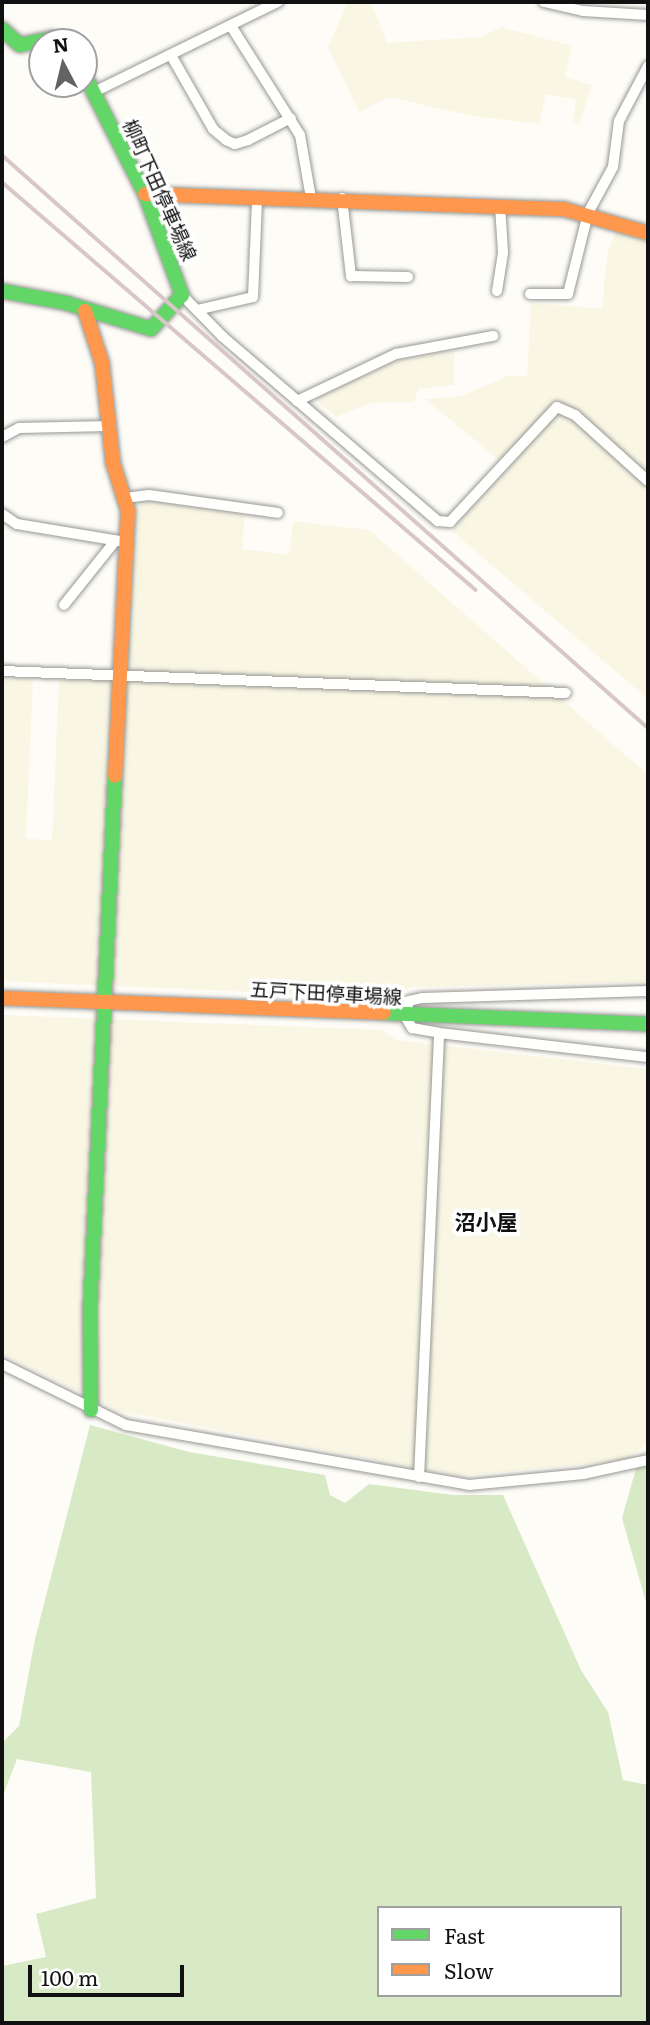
<!DOCTYPE html>
<meta charset="utf-8">
<style>
body{margin:0}
#map{position:relative;width:650px;height:2025px;overflow:hidden;background:#fdfcf7;font-family:Literata,"Noto Sans JP",serif}
div>[style]{position:absolute}
.farmland>*{inset:0;background:#f9f7e4}
.forest>*{inset:0;background:#d8eac5}
.roads{filter:drop-shadow(0 0 2px #979795) drop-shadow(0 0 2px #979795)}
.street>*{height:10px;margin:-5px;padding:0 5px;transform-origin:5px;border-radius:5px;background:#fffffe}
.fast>*{height:14px;margin:-7px;padding:0 7px;transform-origin:7px;border-radius:7px;background:#63d668}
.slow>*{height:14px;margin:-7px;padding:0 7px;transform-origin:7px;border-radius:7px;background:#ff974d}
.rail>*{height:3.5px;margin:-1.75px;padding:0 1.75px;transform-origin:1.75px;border-radius:1.75px;background:#d9c6c7}
span{translate:-50% -50%;white-space:nowrap;text-align:center;line-height:1.15;-webkit-text-stroke:7px #fff;paint-order:stroke}
.street-label{font-size:19px;color:#111}
.neighbourhood-label{font-size:21px;color:#111;font-weight:700}
.frame{position:absolute;inset:0;border:4px solid #111;pointer-events:none}
.legend{position:absolute;left:377px;top:1906px;width:245px;height:91px;box-sizing:border-box;background:#fff;border:2px solid #a0a0a0;margin:0;padding:9px 12px;list-style:none;font-size:21px;color:#111}
.legend li{display:flex;align-items:center;gap:14px;height:35px}
.legend b{width:35px;border:2px solid #a0a0a0}
.north{position:absolute;left:28px;top:28px;width:70px;height:70px;box-sizing:border-box;background:#fff;border:2px solid #a0a0a0;border-radius:50%;rotate:353deg;font-size:19px;font-weight:700;line-height:28px;text-align:center;color:#111}
.north::after{content:'';display:block;margin:auto;width:24px;height:32px;background:#646362;clip-path:polygon(50% 0,100% 100%,50% 72%,0 100%)}
.scale{position:absolute;left:28px;top:1965px;width:156px;height:32px;box-sizing:border-box;border:4px solid #111;border-top:0;padding-left:9px;font-size:21px;line-height:24px;white-space:nowrap;color:#111;-webkit-text-stroke:5px #fff;paint-order:stroke}
</style>
<div id="map">
<div class="farmland">
<i style="clip-path:polygon(348px 2px,371px 2px,387px 43px,481px 37px,502px 27px,572px 46px,565px 77px,592px 85px,579px 124px,573px 122px,576px 100px,546px 94px,539px 124px,472px 116px,389px 97px,359px 112px,328px 47px)"></i>
<i style="clip-path:polygon(616px 230px,648px 243px,648px 699px,452px 531px,509px 468px,425px 399px,461px 396px,508px 376px,527px 376px,531px 303px,602px 309px,607px 255px)"></i>
<i style="clip-path:polygon(454px 351px,454px 385px,418px 389px,414px 402px,372px 403px,336px 417px,315px 399px,394px 362px)"></i>
<i style="clip-path:polygon(144px 500px,245px 515px,242px 549px,289px 555px,293px 521px,369px 530px,648px 775px,648px 982px,411px 987px,385px 998px,2px 981px,2px 679px,33px 679px,26px 839px,52px 840px,59px 680px,126px 681px,136px 506px)"></i>
<i style="clip-path:polygon(2px 1015px,382px 1030px,396px 1040px,648px 1069px,648px 1441px,629px 1460px,460px 1476px,119px 1411px,2px 1354px)"></i>
</div>
<div class="forest">
<i style="clip-path:polygon(evenodd,90px 1425px,189px 1452px,325px 1475px,330px 1495px,345px 1503px,369px 1484px,453px 1495px,503px 1495px,581px 1670px,608px 1712px,623px 1780px,648px 1785px,648px 2023px,2px 2023px,2px 1966px,46px 1957px,36px 1914px,96px 1898px,91px 1772px,17px 1759px,2px 1798px,2px 1743px,19px 1726px,35px 1639px,90px 1425px,379px 1908px,620px 1908px,620px 1995px,379px 1995px,379px 1908px)"></i>
<i style="clip-path:polygon(648px 1455px,648px 1609px,622px 1518px,639px 1458px)"></i>
</div>
<div class="roads">
<div class="street">
<i style="left:544px;top:2px;width:40px;rotate:13deg"></i>
<i style="left:583px;top:11px;width:65px;rotate:3.5deg"></i>
<i style="left:231px;top:26px;width:129px;rotate:57.7deg"></i>
<i style="left:300px;top:135px;width:64px;rotate:80.1deg"></i>
<i style="left:172px;top:57px;width:83px;rotate:60.3deg"></i>
<i style="left:213px;top:129px;width:17px;rotate:40deg"></i>
<i style="left:226px;top:140px;width:10px;rotate:24deg"></i>
<i style="left:235px;top:144px;width:14px;rotate:-17deg"></i>
<i style="left:248px;top:140px;width:48px;rotate:-27.1deg"></i>
<i style="left:94px;top:92px;width:205px;rotate:-26.1deg"></i>
<i style="left:342px;top:198px;width:79px;rotate:83.4deg"></i>
<i style="left:351px;top:276px;width:57px;rotate:1deg"></i>
<i style="left:497px;top:291px;width:39px;rotate:-81deg"></i>
<i style="left:503px;top:252px;width:46px;rotate:-93.7deg"></i>
<i style="left:530px;top:294px;width:38px"></i>
<i style="left:568px;top:294px;width:83px;rotate:-76.1deg"></i>
<i style="left:588px;top:213px;width:52px;rotate:-61.5deg"></i>
<i style="left:613px;top:167px;width:46px;rotate:-82.6deg"></i>
<i style="left:619px;top:121px;width:62px;rotate:-62.2deg"></i>
<i style="left:182px;top:295px;width:59px;rotate:45.7deg"></i>
<i style="left:223px;top:337px;width:283px;rotate:40.6deg"></i>
<i style="left:438px;top:521px;width:12px;rotate:5deg"></i>
<i style="left:450px;top:522px;width:157px;rotate:-47.1deg"></i>
<i style="left:557px;top:407px;width:20px;rotate:24deg"></i>
<i style="left:575px;top:415px;width:98px;rotate:42.1deg"></i>
<i style="left:197px;top:310px;width:57px;rotate:-13.1deg"></i>
<i style="left:253px;top:297px;width:97px;rotate:-87.6deg"></i>
<i style="left:297px;top:401px;width:110px;rotate:-25.4deg"></i>
<i style="left:396px;top:354px;width:99px;rotate:-10.5deg"></i>
<i style="left:2px;top:437px;width:19px;rotate:-28deg"></i>
<i style="left:19px;top:428px;width:90px;rotate:-1.3deg"></i>
<i style="left:125px;top:498px;width:24px;rotate:-7deg"></i>
<i style="left:149px;top:495px;width:130px;rotate:7.9deg"></i>
<i style="left:2px;top:514px;width:18px;rotate:34deg"></i>
<i style="left:17px;top:524px;width:110px;rotate:9.4deg"></i>
<i style="left:64px;top:605px;width:82px;rotate:-51.4deg"></i>
<i style="left:2px;top:671px;width:564px;rotate:2.23deg"></i>
<i style="left:648px;top:991px;width:226px;rotate:178.2deg"></i>
<i style="left:422px;top:998px;width:13px;rotate:167deg"></i>
<i style="left:409px;top:1001px;width:16px;rotate:105deg"></i>
<i style="left:405px;top:1016px;width:14px;rotate:60deg"></i>
<i style="left:412px;top:1028px;width:27px;rotate:10deg"></i>
<i style="left:439px;top:1033px;width:210px;rotate:6.6deg"></i>
<i style="left:2px;top:1364px;width:138px;rotate:26.2deg"></i>
<i style="left:126px;top:1425px;width:348px;rotate:9.9deg"></i>
<i style="left:469px;top:1485px;width:115px;rotate:-5.5deg"></i>
<i style="left:583px;top:1474px;width:66px;rotate:-12.2deg"></i>
<i style="left:419px;top:1477px;width:444px;rotate:-87.4deg"></i>
</div>
<div class="fast">
<i style="left:2px;top:29px;width:24px;rotate:42deg"></i>
<i style="left:20px;top:45px;width:33px;rotate:-12deg"></i>
<i style="left:52px;top:38px;width:12px;rotate:20deg"></i>
<i style="left:2px;top:291px;width:65px;rotate:10.6deg"></i>
<i style="left:66px;top:303px;width:89px;rotate:17deg"></i>
<i style="left:151px;top:329px;width:46px;rotate:-47.6deg"></i>
<i style="left:182px;top:295px;width:108px;rotate:-110.1deg"></i>
<i style="left:145px;top:194px;width:135px;rotate:-116.9deg"></i>
<i style="left:384px;top:1013px;width:264px;rotate:2.4deg"></i>
<i style="left:91px;top:1410px;width:98px;rotate:-90.6deg"></i>
<i style="left:90px;top:1312px;width:537px;rotate:-87.33deg"></i>
</div>
<div class="slow">
<i style="left:145px;top:194px;width:418px;rotate:2.1deg"></i>
<i style="left:563px;top:209px;width:88px;rotate:15.8deg"></i>
<i style="left:85px;top:311px;width:55px;rotate:71.9deg"></i>
<i style="left:102px;top:363px;width:101px;rotate:83.7deg"></i>
<i style="left:113px;top:463px;width:50px;rotate:72.6deg"></i>
<i style="left:128px;top:511px;width:265px;rotate:92.8deg"></i>
<i style="left:2px;top:998px;width:382px;rotate:2.2deg"></i>
</div>
</div>
<div class="rail">
<i style="left:2px;top:155px;width:864px;rotate:41.57deg"></i>
<i style="left:2px;top:182px;width:625px;rotate:40.72deg"></i>
</div>
<div class="street-label">
<span style="left:160px;top:190px;rotate:66deg">柳町下田停車場線</span>
<span style="left:326px;top:993px;rotate:3deg">五戸下田停車場線</span>
</div>
<div class="neighbourhood-label">
<span style="left:486px;top:1221px">沼小屋</span>
</div>
<div class="frame"></div>
<ul class="legend">
<li><b style="height:9px;background:#63d668"></b>Fast</li>
<li><b style="height:9px;background:#ff974d"></b>Slow</li>
</ul>
<div class="north">N</div>
<div class="scale">100 m</div>
</div>
